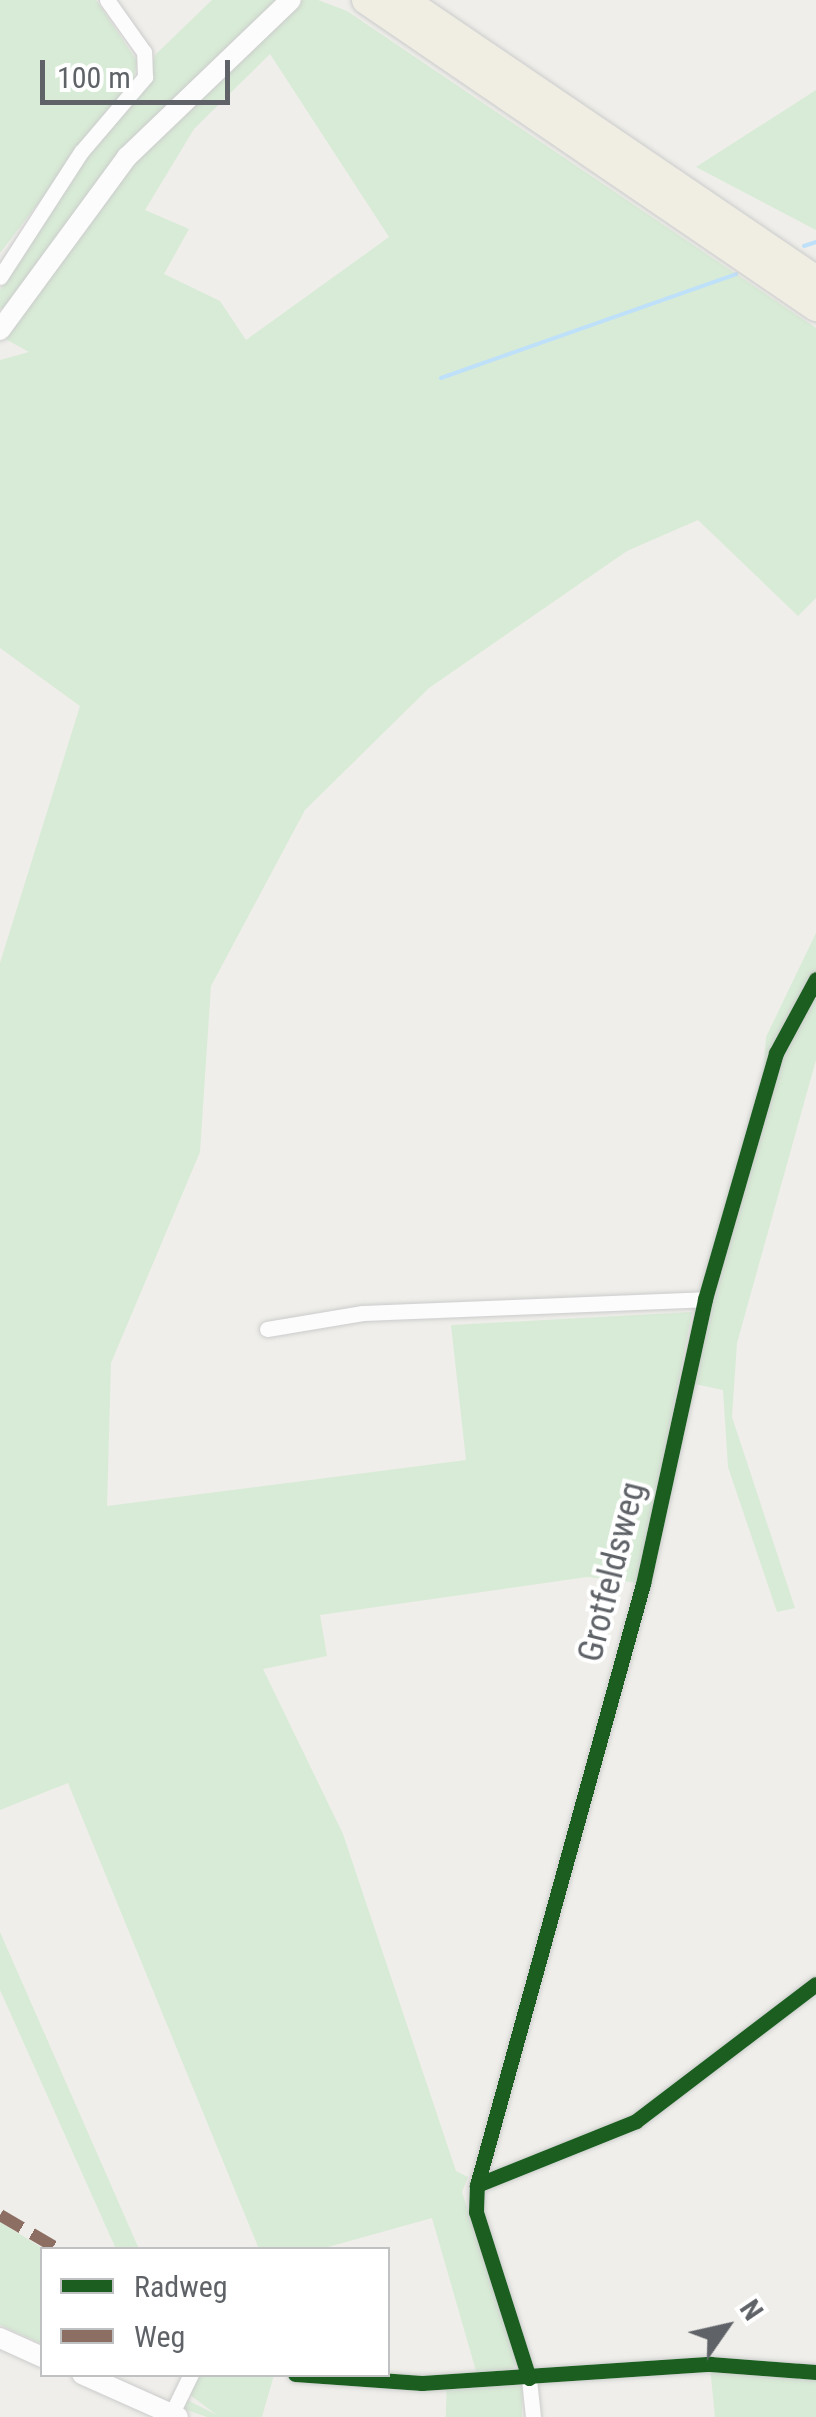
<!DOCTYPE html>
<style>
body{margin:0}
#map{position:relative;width:816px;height:2417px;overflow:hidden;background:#efeeea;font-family:"Roboto Condensed",sans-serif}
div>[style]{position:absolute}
.green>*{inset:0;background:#d8ebd6;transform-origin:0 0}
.stream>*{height:4px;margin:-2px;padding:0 2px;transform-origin:2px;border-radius:2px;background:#bfe0f9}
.roads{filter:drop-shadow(0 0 2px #cbcccc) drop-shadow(0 0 2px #cbcccc)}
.street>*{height:15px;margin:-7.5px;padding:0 7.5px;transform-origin:7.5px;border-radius:7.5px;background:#fdfcfc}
.secondary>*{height:20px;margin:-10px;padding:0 10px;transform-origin:10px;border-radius:10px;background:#fdfcfc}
.highway>*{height:28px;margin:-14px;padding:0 14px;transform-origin:14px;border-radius:14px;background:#f0ede3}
.quiet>*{height:12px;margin-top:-6px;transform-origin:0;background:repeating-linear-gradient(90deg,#8d6e63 0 25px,transparent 0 37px)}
.cycleway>*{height:15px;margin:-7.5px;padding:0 7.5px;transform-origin:7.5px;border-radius:7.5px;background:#1b5e20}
span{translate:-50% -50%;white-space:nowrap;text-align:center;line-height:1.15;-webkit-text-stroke:8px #fff;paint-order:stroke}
.street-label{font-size:35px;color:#5f6368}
.legend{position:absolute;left:40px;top:2247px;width:350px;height:130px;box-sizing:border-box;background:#fff;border:2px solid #bfc1c3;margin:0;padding:12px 18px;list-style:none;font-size:30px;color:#5f6368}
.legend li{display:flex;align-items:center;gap:20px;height:50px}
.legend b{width:50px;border:2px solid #bfc1c3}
.north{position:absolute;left:676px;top:2277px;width:100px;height:100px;-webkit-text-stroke:8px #fff;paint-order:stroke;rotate:56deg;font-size:28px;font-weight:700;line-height:40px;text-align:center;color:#5f6368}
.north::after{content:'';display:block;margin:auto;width:35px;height:45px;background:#5f6368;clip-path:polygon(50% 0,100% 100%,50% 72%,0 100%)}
.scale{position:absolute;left:40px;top:60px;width:190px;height:45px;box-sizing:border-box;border:5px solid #5f6368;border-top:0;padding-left:12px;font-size:30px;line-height:35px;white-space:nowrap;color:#5f6368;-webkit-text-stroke:8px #fff;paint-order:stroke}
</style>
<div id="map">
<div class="green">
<i style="clip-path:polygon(0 0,96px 0,137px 61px,134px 79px,0 253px)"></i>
<i style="clip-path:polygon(evenodd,212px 0,318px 0,347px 11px,816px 328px,816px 598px,798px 616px,698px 520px,627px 551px,429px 688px,305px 810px,211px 986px,200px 1152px,111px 1363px,107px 1506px,466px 1460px,451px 1325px,692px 1312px,639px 1583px,587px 1577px,320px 1615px,327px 1656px,263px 1669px,343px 1834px,456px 2171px,468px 2177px,462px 2192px,518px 2361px,510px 2373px,478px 2378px,432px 2218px,321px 2249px,259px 2249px,68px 1783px,0 1810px,0 963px,80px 706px,0 648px,0 360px,29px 352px,0 336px,16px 303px,0 309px,0 290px,90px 148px,148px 83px,155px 55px,212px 0,270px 54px,389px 237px,246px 340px,220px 301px,164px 274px,189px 229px,145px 210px,194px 129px,270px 54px)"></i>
<i style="clip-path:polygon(816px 90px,816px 230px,696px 167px)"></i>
<i style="clip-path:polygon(816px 933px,816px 1060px,737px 1343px,732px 1417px,795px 1608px,777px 1612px,728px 1467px,723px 1390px,690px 1383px,759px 1122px,766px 1037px)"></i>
<i style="clip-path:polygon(0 1932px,139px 2249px,116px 2249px,0 1990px)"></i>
<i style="clip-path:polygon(0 2222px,44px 2249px,42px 2344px,0 2325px)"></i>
<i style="clip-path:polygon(710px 2367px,816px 2372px,816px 2417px,715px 2417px)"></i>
<i style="clip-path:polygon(199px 2375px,274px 2375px,262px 2417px,207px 2417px,184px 2409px,185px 2399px,217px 2415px,190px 2395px)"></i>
<i style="left:447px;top:2380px;width:76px;height:37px;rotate:2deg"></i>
</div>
<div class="stream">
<i style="left:804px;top:246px;width:13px;rotate:-18deg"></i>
<i style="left:441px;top:378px;width:313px;rotate:-19.4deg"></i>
</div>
<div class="roads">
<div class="street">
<i style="left:0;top:277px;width:149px;rotate:-57.1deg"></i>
<i style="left:81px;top:152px;width:99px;rotate:-49.5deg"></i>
<i style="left:145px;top:77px;width:25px;rotate:-92deg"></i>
<i style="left:144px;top:52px;width:64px;rotate:-125.4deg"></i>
<i style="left:267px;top:1329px;width:97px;rotate:-9.5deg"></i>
<i style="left:363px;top:1313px;width:342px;rotate:-2.3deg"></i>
<i style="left:477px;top:2185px;width:624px;rotate:-74.56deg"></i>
<i style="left:643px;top:1584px;width:292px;rotate:-77.7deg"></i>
<i style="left:705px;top:1299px;width:256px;rotate:-73.9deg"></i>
<i style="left:776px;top:1053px;width:84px;rotate:-61.6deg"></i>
<i style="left:295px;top:2374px;width:127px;rotate:4.1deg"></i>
<i style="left:422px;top:2383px;width:289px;rotate:-3.8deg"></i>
<i style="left:710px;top:2364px;width:106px;rotate:4.3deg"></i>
<i style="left:170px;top:2417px;width:48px;rotate:-64deg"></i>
<i style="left:533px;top:2417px;width:39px;rotate:-96deg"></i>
<i style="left:529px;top:2378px;width:174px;rotate:-107.7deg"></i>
<i style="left:476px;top:2212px;width:27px;rotate:-88deg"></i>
<i style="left:477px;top:2185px;width:171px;rotate:-21.9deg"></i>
<i style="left:636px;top:2121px;width:226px;rotate:-37.3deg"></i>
</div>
<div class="secondary">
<i style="left:0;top:330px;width:215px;rotate:-53.7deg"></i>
<i style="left:127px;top:157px;width:227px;rotate:-43.8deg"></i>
<i style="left:0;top:2338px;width:46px;rotate:24.3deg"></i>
<i style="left:82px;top:2374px;width:105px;rotate:24.1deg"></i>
</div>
<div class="highway">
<i style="left:366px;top:0;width:545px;rotate:34.3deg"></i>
<i style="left:404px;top:0;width:498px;rotate:34.2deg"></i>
</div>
</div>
<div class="quiet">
<i style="left:0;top:2215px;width:69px;rotate:30.3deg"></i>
</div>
<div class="cycleway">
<i style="left:477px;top:2185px;width:624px;rotate:-74.56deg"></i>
<i style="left:643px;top:1584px;width:292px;rotate:-77.7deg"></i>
<i style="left:705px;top:1299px;width:256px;rotate:-73.9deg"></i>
<i style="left:776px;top:1053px;width:84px;rotate:-61.6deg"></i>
<i style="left:295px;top:2374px;width:127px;rotate:4.1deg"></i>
<i style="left:422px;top:2383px;width:289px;rotate:-3.8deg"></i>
<i style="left:710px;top:2364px;width:106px;rotate:4.3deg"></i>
<i style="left:529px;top:2378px;width:174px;rotate:-107.7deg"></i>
<i style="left:476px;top:2212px;width:27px;rotate:-88deg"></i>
<i style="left:477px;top:2185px;width:171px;rotate:-21.9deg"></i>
<i style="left:636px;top:2121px;width:226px;rotate:-37.3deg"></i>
</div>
<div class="street-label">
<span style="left:612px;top:1572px;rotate:-76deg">Grotfeldsweg</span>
</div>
<ul class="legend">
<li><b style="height:12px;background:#1b5e20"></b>Radweg</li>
<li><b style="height:12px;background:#8d6e63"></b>Weg</li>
</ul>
<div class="north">N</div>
<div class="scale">100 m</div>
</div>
